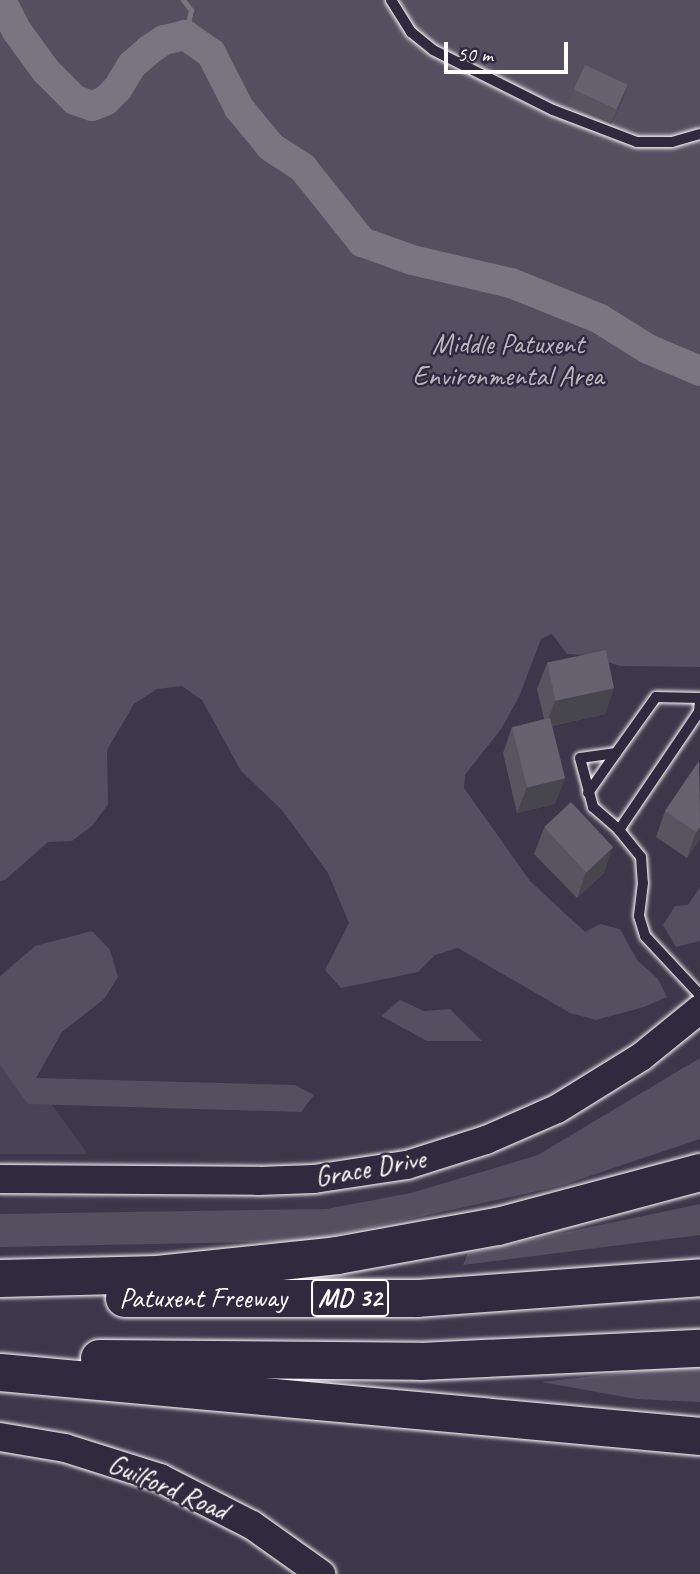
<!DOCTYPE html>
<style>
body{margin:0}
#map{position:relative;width:700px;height:1574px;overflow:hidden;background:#3c3749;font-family:Caveat,sans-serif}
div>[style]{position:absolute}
.built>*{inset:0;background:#494455}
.green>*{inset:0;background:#555060}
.stream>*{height:5px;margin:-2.5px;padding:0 2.5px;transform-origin:2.5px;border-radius:2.5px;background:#797682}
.river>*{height:30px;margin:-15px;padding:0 15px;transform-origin:15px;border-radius:15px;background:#797682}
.roads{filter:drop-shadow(0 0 2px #fff) drop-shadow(0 0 2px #fff)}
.lane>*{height:10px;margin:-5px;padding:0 5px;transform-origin:5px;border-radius:5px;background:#2f2a3d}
.secondary>*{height:28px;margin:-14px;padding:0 14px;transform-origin:14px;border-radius:14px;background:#2f2a3d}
.highway>*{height:37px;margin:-18.5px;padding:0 18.5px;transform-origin:18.5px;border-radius:18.5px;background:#2f2a3d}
.wall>*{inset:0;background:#585460}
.shaded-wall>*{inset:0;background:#47454e}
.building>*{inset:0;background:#666270;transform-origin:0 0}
span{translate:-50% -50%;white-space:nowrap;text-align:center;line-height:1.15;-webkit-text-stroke:5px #2f2a3d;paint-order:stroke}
.shield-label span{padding:2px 5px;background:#2f2a3d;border:2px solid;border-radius:5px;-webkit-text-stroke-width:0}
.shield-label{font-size:26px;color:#fff;font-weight:700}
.park-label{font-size:28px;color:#bbb9bf}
.street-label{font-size:28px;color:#fff}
.scale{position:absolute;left:444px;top:42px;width:124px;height:32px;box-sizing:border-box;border:4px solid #fff;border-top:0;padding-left:9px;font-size:21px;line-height:24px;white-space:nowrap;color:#fff;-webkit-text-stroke:5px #2f2a3d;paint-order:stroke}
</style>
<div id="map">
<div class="built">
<i style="clip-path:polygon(0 1034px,88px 1154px,0 1154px)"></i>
</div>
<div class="green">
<i style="clip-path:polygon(0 0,700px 0,700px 667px,620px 666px,586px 655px,567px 654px,552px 634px,541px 639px,519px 697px,501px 729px,465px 775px,464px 788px,530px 881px,585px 932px,600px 924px,620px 929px,637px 960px,658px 979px,667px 997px,644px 1007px,596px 1020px,570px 1013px,458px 948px,435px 955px,418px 972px,341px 988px,325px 970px,349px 923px,328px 873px,282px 810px,241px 771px,202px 700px,182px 686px,157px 689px,134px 704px,107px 750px,108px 804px,93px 825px,72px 841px,48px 842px,5px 880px,0 881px)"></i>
<i style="clip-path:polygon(700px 887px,700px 941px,676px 947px,663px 925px,675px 906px,688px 905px)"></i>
<i style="clip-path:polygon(92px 931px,110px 950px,118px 977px,104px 999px,62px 1032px,36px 1078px,295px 1085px,314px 1095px,301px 1112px,28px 1104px,0 1065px,0 976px,35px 946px)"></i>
<i style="clip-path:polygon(400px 1000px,424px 1011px,450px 1009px,482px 1041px,427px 1041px,381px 1016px)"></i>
<i style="clip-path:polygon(700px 1058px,700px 1139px,560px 1186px,309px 1241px,0 1247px,0 1214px,326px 1209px,411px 1193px,538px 1155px)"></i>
<i style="clip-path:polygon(700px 1204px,700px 1235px,463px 1265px,468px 1253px)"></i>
<i style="clip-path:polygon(700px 1364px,700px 1402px,636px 1399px,541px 1382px)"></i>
</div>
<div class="stream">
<i style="left:183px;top:0;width:13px;rotate:51deg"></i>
<i style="left:191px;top:10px;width:26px;rotate:103deg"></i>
</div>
<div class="river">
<i style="left:1px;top:0;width:35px;rotate:63deg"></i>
<i style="left:17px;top:31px;width:49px;rotate:54.1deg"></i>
<i style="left:46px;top:71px;width:41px;rotate:45deg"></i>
<i style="left:75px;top:100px;width:18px;rotate:19deg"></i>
<i style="left:92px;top:106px;width:14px;rotate:-21deg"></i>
<i style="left:105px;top:101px;width:18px;rotate:-45deg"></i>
<i style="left:118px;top:88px;width:27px;rotate:-59deg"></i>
<i style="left:132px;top:65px;width:23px;rotate:-41deg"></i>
<i style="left:149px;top:50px;width:18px;rotate:-34deg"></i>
<i style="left:164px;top:40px;width:22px;rotate:-13deg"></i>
<i style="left:185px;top:35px;width:32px;rotate:35deg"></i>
<i style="left:211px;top:53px;width:62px;rotate:63deg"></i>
<i style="left:239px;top:108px;width:50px;rotate:50.6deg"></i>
<i style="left:271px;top:147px;width:38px;rotate:33deg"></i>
<i style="left:303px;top:168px;width:95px;rotate:51.4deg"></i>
<i style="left:362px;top:242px;width:53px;rotate:19.8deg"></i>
<i style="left:412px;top:260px;width:102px;rotate:13.1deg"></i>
<i style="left:511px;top:283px;width:96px;rotate:22deg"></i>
<i style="left:600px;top:319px;width:57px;rotate:32deg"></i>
<i style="left:648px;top:349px;width:56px;rotate:22.9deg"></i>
</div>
<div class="roads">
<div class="lane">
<i style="left:391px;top:0;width:38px;rotate:58deg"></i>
<i style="left:411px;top:32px;width:28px;rotate:39deg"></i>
<i style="left:433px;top:50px;width:134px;rotate:26.6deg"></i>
<i style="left:553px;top:110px;width:90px;rotate:20.9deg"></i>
<i style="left:637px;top:142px;width:35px"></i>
<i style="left:672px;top:142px;width:29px;rotate:-16deg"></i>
<i style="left:700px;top:698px;width:44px;rotate:-178.7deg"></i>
<i style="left:656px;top:697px;width:69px;rotate:125.5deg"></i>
<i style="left:616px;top:753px;width:36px;rotate:172deg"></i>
<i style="left:580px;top:758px;width:51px;rotate:75.1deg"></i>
<i style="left:593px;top:807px;width:35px;rotate:41deg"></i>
<i style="left:619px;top:830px;width:35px;rotate:51deg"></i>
<i style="left:641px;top:857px;width:26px;rotate:86deg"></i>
<i style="left:643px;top:883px;width:33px;rotate:97deg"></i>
<i style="left:639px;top:916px;width:21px;rotate:73deg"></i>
<i style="left:645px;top:936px;width:81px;rotate:47deg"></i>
<i style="left:588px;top:793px;width:49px;rotate:-55deg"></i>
<i style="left:619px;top:830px;width:143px;rotate:-55.9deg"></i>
<i style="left:699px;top:712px;width:12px;rotate:-85deg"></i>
</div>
<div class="secondary">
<i style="left:0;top:1179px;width:258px;rotate:0.4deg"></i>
<i style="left:258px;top:1181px;width:56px;rotate:-2deg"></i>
<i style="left:314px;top:1179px;width:94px;rotate:-8.6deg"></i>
<i style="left:407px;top:1165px;width:83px;rotate:-17.6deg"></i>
<i style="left:486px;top:1140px;width:77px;rotate:-23.6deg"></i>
<i style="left:557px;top:1109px;width:99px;rotate:-31.8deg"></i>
<i style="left:641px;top:1057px;width:76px;rotate:-39.1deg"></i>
<i style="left:0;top:1437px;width:66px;rotate:9.6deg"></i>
<i style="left:65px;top:1448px;width:100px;rotate:17.5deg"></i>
<i style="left:160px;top:1478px;width:103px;rotate:27.1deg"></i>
<i style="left:252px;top:1525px;width:85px;rotate:35.4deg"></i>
</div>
<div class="highway">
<i style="left:0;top:1278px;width:157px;rotate:-1.5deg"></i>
<i style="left:157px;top:1274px;width:181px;rotate:-6deg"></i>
<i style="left:337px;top:1255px;width:163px;rotate:-10.3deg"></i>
<i style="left:497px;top:1226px;width:210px;rotate:-14.9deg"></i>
<i style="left:124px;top:1298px;width:293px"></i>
<i style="left:417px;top:1298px;width:284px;rotate:-4.2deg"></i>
<i style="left:99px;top:1358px;width:321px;rotate:0.5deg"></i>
<i style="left:420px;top:1361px;width:280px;rotate:-2.7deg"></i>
<i style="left:0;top:1372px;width:703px;rotate:5.22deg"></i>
</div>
</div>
<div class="wall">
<i style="clip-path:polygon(574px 90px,623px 100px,611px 124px,568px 104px)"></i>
<i style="clip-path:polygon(547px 663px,614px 688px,605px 714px,552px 726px,565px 778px,555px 804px,517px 813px,503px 753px,512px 727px,544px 719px,537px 689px)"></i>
<i style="clip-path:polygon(699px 761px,700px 839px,687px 858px,656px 837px,665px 811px)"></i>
<i style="clip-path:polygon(544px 828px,604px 873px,577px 898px,534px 854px)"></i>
</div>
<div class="shaded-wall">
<i style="clip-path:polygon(628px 85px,623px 100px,611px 124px,617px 110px)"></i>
<i style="clip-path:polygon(614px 688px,605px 714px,546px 727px,555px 701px)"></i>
<i style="clip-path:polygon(565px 778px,555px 804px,517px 813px,527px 787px)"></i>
<i style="clip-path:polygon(700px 827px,700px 839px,687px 858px,696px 832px)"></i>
<i style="clip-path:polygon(613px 847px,604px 873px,577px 898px,586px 872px)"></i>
</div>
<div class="building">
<i style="left:585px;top:65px;width:47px;height:27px;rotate:25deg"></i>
<i style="left:606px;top:650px;width:39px;height:60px;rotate:78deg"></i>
<i style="left:550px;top:718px;width:62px;height:39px;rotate:76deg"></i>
<i style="clip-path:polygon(699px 761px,700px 827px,696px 832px,665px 811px)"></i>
<i style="left:571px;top:802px;width:62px;height:37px;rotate:47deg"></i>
</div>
<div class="shield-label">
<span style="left:350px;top:1298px">MD 32</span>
</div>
<div class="park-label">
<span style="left:508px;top:360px">Middle Patuxent<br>Environmental Area</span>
</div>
<div class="street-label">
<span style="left:370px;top:1168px;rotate:-10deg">Grace Drive</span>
<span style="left:203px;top:1298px">Patuxent Freeway</span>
<span style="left:168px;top:1487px;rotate:23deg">Guilford Road</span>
</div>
<div class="scale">50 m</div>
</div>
